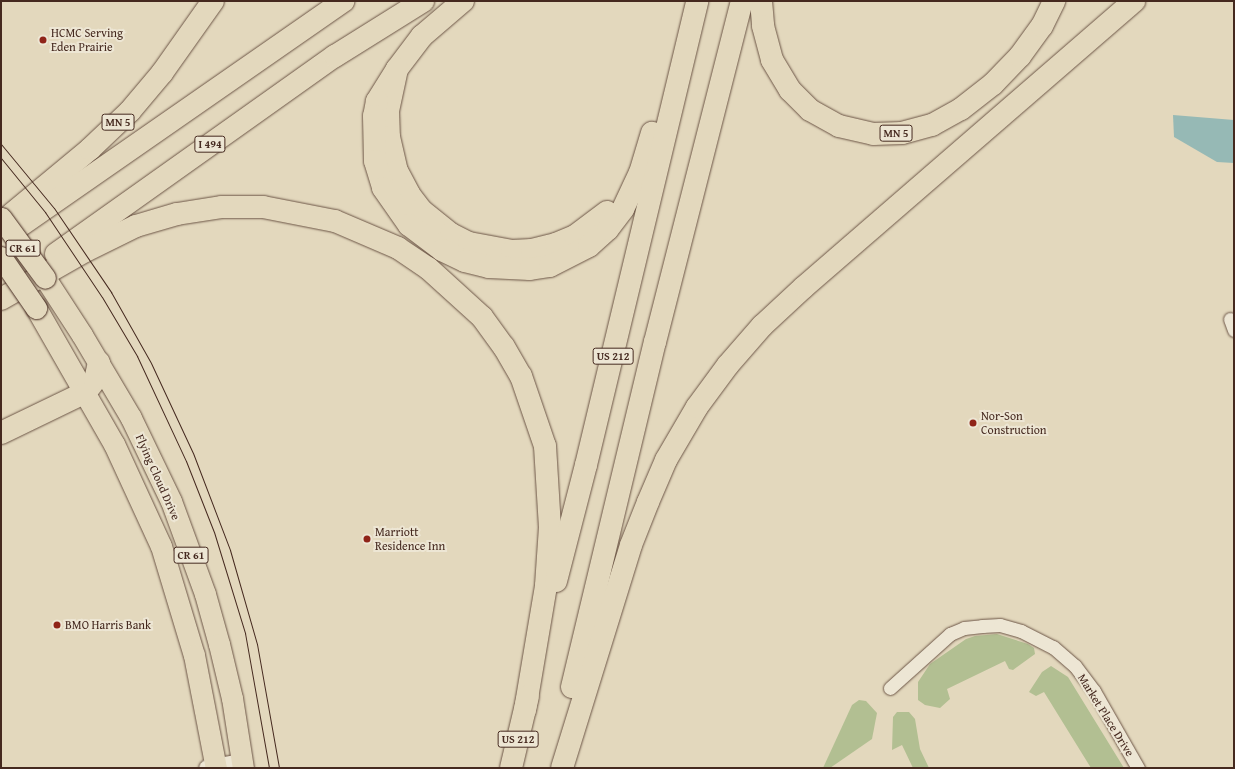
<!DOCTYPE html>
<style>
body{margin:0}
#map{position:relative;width:1235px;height:769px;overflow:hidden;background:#e3d8bd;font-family:"Gentium Book Plus",serif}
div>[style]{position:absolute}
.green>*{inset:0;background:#b2bf92}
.water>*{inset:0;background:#96b9b5}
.roads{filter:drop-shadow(0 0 1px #6c5546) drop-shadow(0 0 1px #6c5546)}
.minor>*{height:13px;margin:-6.5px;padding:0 6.5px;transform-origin:6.5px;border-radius:6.5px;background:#ede6d4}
.tertiary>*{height:17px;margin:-8.5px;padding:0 8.5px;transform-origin:8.5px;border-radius:8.5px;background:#ede6d4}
.primary>*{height:21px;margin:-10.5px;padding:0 10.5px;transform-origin:10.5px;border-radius:10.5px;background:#e3d8bd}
.motorway>*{height:22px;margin:-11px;padding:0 11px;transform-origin:11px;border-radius:11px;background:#e3d8bd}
.tram>*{height:1px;margin:-0.5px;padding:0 0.5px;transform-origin:0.5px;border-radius:0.5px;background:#45291f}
.bridges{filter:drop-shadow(0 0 1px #45291f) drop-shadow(0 0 1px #45291f)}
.primary-bridge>*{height:21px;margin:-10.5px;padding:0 10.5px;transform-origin:10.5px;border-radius:10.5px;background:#e3d8bd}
.dots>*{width:11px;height:11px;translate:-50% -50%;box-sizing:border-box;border:2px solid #ede6d4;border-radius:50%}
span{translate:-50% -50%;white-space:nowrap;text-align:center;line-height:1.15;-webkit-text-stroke:4px #ede6d4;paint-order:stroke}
.shield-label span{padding:1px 3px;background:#ede6d4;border:1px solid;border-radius:3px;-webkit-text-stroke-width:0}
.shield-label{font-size:11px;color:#45291f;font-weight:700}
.poi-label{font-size:12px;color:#45291f}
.left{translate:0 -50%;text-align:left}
.street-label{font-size:12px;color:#45291f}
.frame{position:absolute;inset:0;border:2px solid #45291f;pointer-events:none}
</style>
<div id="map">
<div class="green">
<i style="clip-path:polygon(997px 634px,1028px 644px,1034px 648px,1035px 654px,1013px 670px,1009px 669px,1005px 661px,947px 689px,950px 699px,940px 708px,925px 705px,918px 700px,918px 682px,930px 664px,966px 639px,975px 636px)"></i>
<i style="clip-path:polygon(1051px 666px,1068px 677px,1124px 768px,1091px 768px,1044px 692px,1036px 696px,1029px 692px,1042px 672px)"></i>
<i style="clip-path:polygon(859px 700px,866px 701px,877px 713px,872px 739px,830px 768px,823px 768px,852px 705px)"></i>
<i style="clip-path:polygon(897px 712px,909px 712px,915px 719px,920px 749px,929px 768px,913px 768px,902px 745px,892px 750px,893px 717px)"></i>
</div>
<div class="water">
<i style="clip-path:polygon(1173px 115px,1234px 120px,1234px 163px,1217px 162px,1174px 137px)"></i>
</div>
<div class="roads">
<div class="minor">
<i style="left:1230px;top:319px;width:12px;rotate:70deg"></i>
<i style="left:890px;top:688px;width:81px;rotate:-42deg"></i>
<i style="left:950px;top:634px;width:15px;rotate:-23deg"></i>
<i style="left:964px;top:628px;width:18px;rotate:-6deg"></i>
<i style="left:982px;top:626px;width:18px;rotate:-3deg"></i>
<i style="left:1000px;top:625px;width:22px;rotate:16deg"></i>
<i style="left:1021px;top:631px;width:36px;rotate:27deg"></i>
<i style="left:1053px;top:647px;width:29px;rotate:41deg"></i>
<i style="left:1075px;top:666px;width:31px;rotate:53deg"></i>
<i style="left:1094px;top:691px;width:89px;rotate:60.3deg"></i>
</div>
<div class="tertiary">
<i style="left:207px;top:768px;width:36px;rotate:-10deg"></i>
</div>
<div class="primary">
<i style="left:45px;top:278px;width:68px;rotate:57deg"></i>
<i style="left:82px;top:335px;width:96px;rotate:59.4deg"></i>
<i style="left:131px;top:418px;width:92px;rotate:64.3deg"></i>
<i style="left:171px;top:501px;width:99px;rotate:69.9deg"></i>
<i style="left:205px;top:594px;width:52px;rotate:74.4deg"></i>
<i style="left:219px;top:644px;width:56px;rotate:76.5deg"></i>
<i style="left:232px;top:698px;width:71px;rotate:81.1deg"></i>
<i style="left:36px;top:308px;width:157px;rotate:60.2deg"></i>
<i style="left:114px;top:444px;width:112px;rotate:65.3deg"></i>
<i style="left:161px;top:546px;width:114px;rotate:73.2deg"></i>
<i style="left:194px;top:655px;width:115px;rotate:79deg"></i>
</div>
<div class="motorway">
<i style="left:463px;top:1px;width:54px;rotate:139.5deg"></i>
<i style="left:422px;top:36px;width:41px;rotate:127.1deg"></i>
<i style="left:397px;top:69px;width:43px;rotate:102.1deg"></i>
<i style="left:388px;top:111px;width:26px;rotate:88deg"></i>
<i style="left:389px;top:137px;width:35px;rotate:77deg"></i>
<i style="left:397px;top:171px;width:26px;rotate:62deg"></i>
<i style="left:409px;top:194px;width:20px;rotate:53deg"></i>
<i style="left:421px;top:210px;width:38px;rotate:39deg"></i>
<i style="left:451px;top:234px;width:20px;rotate:27deg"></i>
<i style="left:469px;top:243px;width:44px;rotate:10.5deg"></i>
<i style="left:512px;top:251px;width:20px;rotate:-3deg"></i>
<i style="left:532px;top:250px;width:25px;rotate:-14deg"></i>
<i style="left:556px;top:244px;width:21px;rotate:-23deg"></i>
<i style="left:575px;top:236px;width:40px;rotate:-37deg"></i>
<i style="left:761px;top:1px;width:25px;rotate:85deg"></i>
<i style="left:763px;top:26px;width:35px;rotate:75deg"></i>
<i style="left:772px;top:60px;width:35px;rotate:59deg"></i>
<i style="left:790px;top:90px;width:28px;rotate:45deg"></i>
<i style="left:810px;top:110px;width:33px;rotate:29deg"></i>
<i style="left:839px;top:126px;width:35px;rotate:13deg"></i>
<i style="left:873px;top:134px;width:29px;rotate:-2deg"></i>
<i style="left:902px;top:133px;width:31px;rotate:-15deg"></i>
<i style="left:932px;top:125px;width:33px;rotate:-29deg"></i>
<i style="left:961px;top:109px;width:41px;rotate:-38deg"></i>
<i style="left:993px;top:84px;width:39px;rotate:-46deg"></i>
<i style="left:1020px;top:56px;width:37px;rotate:-54deg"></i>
<i style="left:1042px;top:26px;width:28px;rotate:-64deg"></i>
<i style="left:397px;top:69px;width:38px;rotate:122deg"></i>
<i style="left:377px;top:101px;width:15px;rotate:101deg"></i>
<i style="left:374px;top:116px;width:45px;rotate:88.7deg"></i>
<i style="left:375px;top:161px;width:28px;rotate:73deg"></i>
<i style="left:383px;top:188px;width:45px;rotate:54.9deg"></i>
<i style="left:409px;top:225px;width:41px;rotate:37.1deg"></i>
<i style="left:442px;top:250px;width:25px;rotate:26deg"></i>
<i style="left:465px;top:261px;width:25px;rotate:14deg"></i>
<i style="left:489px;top:267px;width:41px;rotate:2.8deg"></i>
<i style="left:530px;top:269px;width:20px;rotate:-9deg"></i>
<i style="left:550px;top:266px;width:44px;rotate:-27.1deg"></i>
<i style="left:589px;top:246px;width:25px;rotate:-42deg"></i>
<i style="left:608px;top:229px;width:25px;rotate:-53deg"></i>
<i style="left:623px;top:209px;width:40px;rotate:-65deg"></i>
<i style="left:640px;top:173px;width:42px;rotate:-73.3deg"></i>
<i style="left:1px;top:223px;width:116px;rotate:-39.7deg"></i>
<i style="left:90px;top:149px;width:55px;rotate:-43.5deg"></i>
<i style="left:130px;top:111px;width:50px;rotate:-49.9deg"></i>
<i style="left:162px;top:73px;width:88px;rotate:-54.7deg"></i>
<i style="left:1px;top:239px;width:417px;rotate:-34.8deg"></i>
<i style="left:56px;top:254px;width:342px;rotate:-35.4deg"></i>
<i style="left:335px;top:56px;width:104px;rotate:-32deg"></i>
<i style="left:1px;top:299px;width:97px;rotate:-29.7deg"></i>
<i style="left:85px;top:251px;width:57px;rotate:-26.1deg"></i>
<i style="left:136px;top:226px;width:43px;rotate:-16.3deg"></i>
<i style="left:177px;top:214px;width:46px;rotate:-8.8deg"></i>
<i style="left:222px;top:207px;width:41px"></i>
<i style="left:263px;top:207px;width:73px;rotate:11deg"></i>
<i style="left:335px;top:221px;width:69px;rotate:23.2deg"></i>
<i style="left:398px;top:248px;width:36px;rotate:34deg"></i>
<i style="left:428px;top:268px;width:73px;rotate:42.2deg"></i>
<i style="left:482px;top:317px;width:37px;rotate:54deg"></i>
<i style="left:504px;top:347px;width:34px;rotate:60deg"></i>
<i style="left:521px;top:376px;width:74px;rotate:71.1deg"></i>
<i style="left:545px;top:446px;width:81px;rotate:86.5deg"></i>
<i style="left:550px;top:527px;width:59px;rotate:93.9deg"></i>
<i style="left:546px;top:586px;width:126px;rotate:99.6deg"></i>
<i style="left:1px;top:433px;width:94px;rotate:-25.8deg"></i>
<i style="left:86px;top:392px;width:15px;rotate:-53deg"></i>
<i style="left:95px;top:380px;width:18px;rotate:-77deg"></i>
<i style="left:556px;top:581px;width:120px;rotate:-75.5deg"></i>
<i style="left:586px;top:465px;width:477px;rotate:-76.5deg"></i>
<i style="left:572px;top:687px;width:355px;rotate:-76.5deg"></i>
<i style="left:655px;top:342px;width:352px;rotate:-75.7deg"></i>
<i style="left:511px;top:768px;width:74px;rotate:-76.7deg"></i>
<i style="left:562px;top:768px;width:233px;rotate:-72.8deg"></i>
<i style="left:631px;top:545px;width:46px;rotate:-68.4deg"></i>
<i style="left:648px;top:502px;width:46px;rotate:-66.8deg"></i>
<i style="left:666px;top:460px;width:61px;rotate:-59.7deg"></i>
<i style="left:697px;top:407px;width:52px;rotate:-53.6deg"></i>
<i style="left:728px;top:365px;width:52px;rotate:-48.9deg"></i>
<i style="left:762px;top:326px;width:57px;rotate:-42.9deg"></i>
<i style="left:804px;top:287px;width:437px;rotate:-40.9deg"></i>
</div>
</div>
<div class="tram">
<i style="left:1px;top:144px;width:83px;rotate:50.4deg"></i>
<i style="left:54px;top:208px;width:102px;rotate:55.8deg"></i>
<i style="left:111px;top:292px;width:81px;rotate:60.6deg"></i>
<i style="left:151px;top:363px;width:99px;rotate:65deg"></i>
<i style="left:193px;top:453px;width:104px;rotate:69.1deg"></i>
<i style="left:230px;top:550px;width:98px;rotate:74deg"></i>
<i style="left:257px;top:644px;width:126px;rotate:79.9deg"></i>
<i style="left:1px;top:158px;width:70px;rotate:50.8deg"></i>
<i style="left:45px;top:212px;width:102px;rotate:56.2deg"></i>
<i style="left:102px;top:297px;width:69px;rotate:59.3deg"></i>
<i style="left:137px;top:356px;width:116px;rotate:65deg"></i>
<i style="left:186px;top:461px;width:76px;rotate:68.5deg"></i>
<i style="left:214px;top:532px;width:106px;rotate:72.9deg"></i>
<i style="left:245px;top:633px;width:137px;rotate:79.9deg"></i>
</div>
<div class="bridges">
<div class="primary-bridge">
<i style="left:1px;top:218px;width:74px;rotate:53.7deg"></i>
<i style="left:1px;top:257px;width:62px;rotate:55.5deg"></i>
</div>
</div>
<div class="dots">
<i style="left:43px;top:40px;background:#8f2418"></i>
<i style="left:973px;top:423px;background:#8f2418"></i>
<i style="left:367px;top:539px;background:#8f2418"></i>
<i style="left:57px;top:625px;background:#8f2418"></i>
</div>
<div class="shield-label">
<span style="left:118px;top:122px">MN 5</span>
<span style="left:896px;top:133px">MN 5</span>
<span style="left:210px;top:144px">I 494</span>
<span style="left:23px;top:248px">CR 61</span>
<span style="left:613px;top:356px">US 212</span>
<span style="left:191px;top:555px">CR 61</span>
<span style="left:518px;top:739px">US 212</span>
</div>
<div class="poi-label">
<span class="left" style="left:51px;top:40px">HCMC Serving<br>Eden Prairie</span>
<span class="left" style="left:981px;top:423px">Nor-Son<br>Construction</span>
<span class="left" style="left:375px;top:539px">Marriott<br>Residence Inn</span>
<span class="left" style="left:65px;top:625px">BMO Harris Bank</span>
</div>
<div class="street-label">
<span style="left:158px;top:477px;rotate:66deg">Flying Cloud Drive</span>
<span style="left:1106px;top:715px;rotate:58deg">Market Place Drive</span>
</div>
<div class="frame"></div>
</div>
